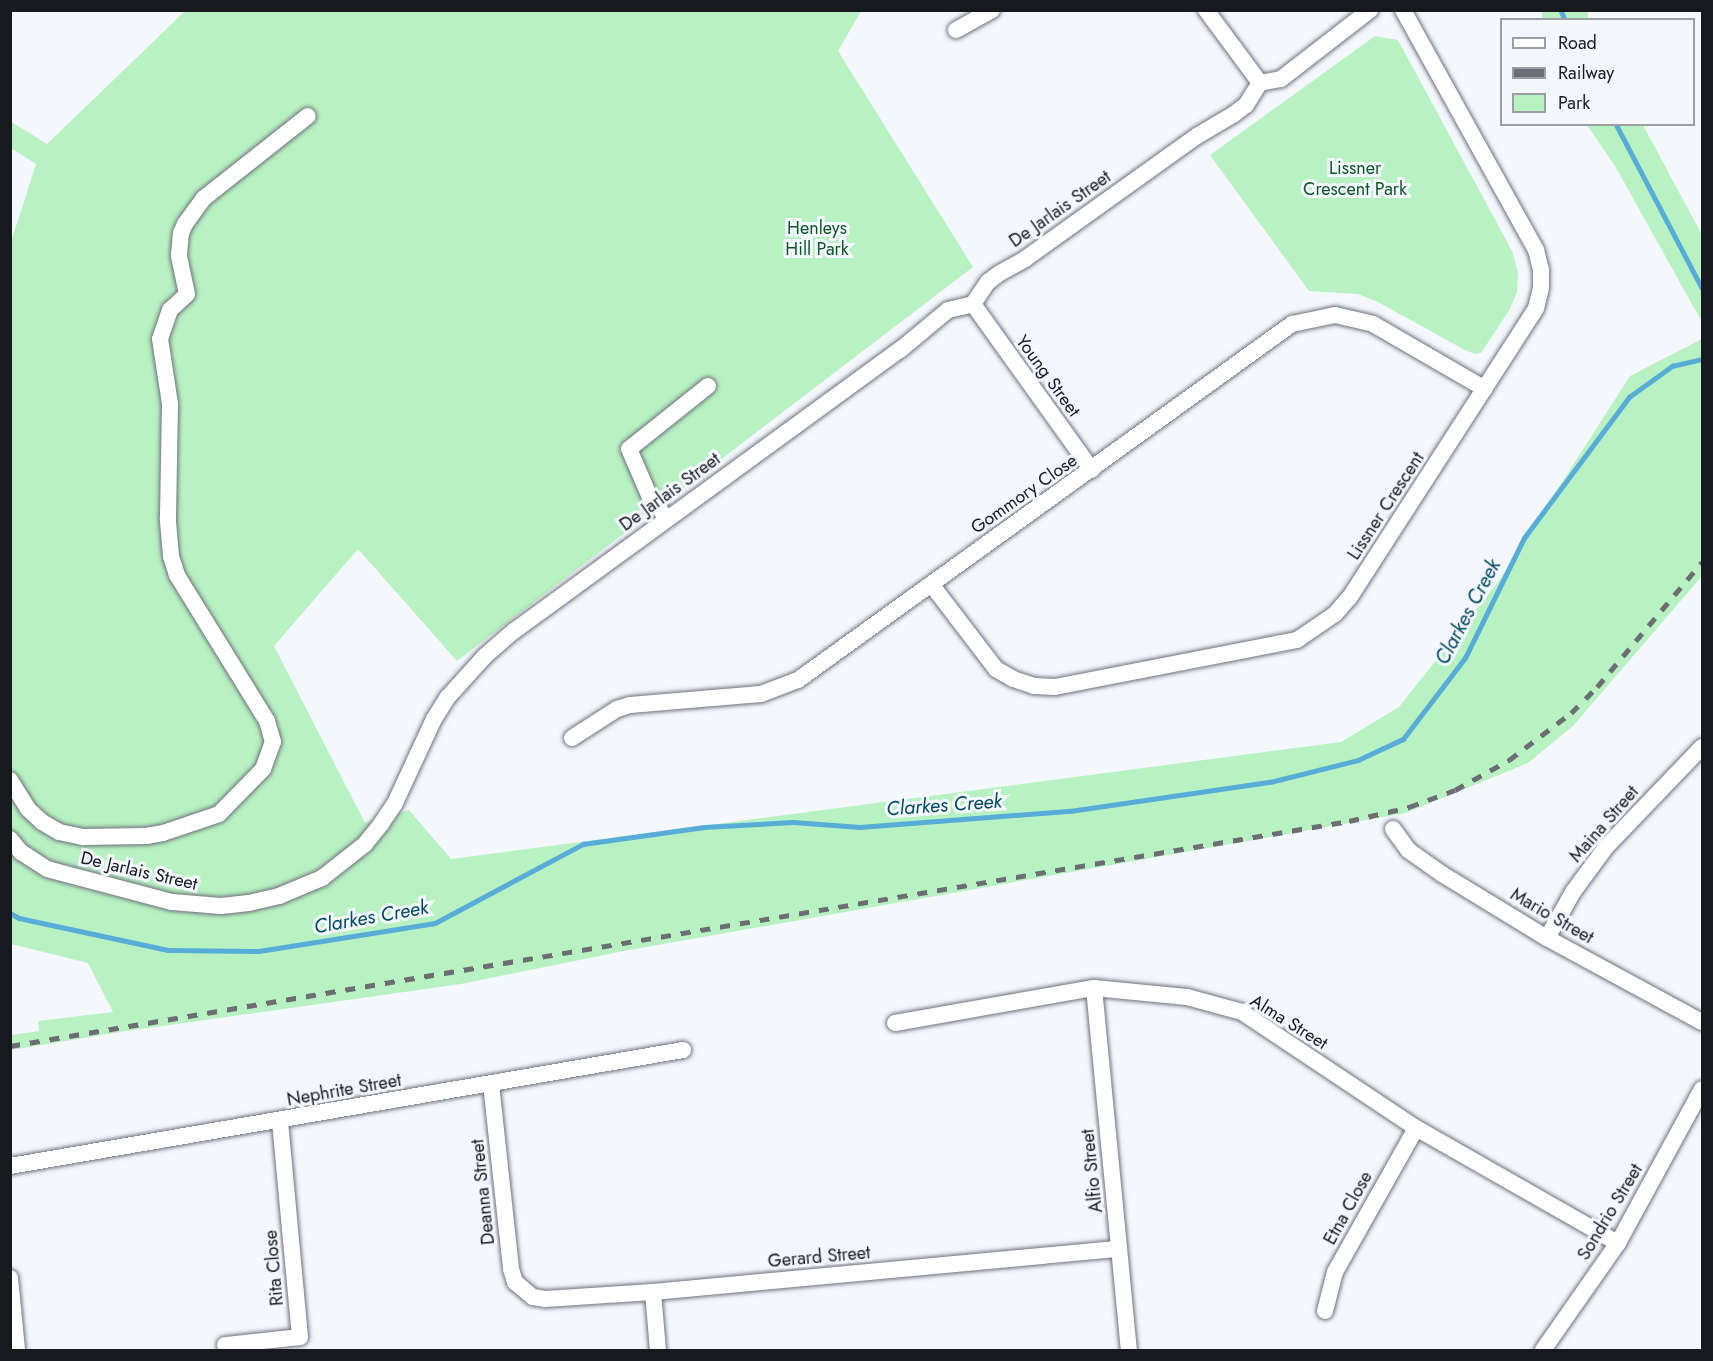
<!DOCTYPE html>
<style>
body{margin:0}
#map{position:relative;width:1713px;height:1361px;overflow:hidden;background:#f5f7fe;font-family:Jost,sans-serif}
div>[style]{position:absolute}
.green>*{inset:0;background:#b8f2c2;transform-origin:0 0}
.stream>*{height:4.5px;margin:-2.25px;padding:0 2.25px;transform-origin:2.25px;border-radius:2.25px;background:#58add8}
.roads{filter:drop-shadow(0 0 2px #6e717c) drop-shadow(0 0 2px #6e717c)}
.minor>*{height:16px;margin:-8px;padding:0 8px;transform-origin:8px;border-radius:8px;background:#fff}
.rail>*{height:4.5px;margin-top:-2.25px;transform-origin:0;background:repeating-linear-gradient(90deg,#6d6e74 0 10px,transparent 0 20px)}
span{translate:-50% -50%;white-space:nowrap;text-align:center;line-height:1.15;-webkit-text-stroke:6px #f5f7fe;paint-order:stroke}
.park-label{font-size:18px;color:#0b5826}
.street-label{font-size:18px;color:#18191e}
.water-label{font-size:20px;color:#004a67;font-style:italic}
.frame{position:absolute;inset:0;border:12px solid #18191e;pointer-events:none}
.legend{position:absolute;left:1500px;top:18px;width:195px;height:108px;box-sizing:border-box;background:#f5f7fe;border:2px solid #9d9ea4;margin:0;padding:8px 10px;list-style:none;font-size:18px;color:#18191e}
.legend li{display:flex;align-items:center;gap:12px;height:30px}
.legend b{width:30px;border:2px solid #9d9ea4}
</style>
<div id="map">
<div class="green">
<i style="clip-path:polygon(185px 11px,861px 11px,838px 51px,973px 267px,457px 661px,358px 549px,274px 646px,365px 823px,409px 810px,451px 859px,1341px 742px,1399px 707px,1498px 582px,1630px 376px,1702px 339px,1702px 576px,1573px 726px,1528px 763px,1406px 813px,624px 951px,461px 984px,120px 1032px,11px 1050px,11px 1035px,39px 1031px,38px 1021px,113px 1012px,88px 963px,11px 944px,10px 245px,36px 164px,11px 148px,10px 121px,47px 144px)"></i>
<i style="left:1542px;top:11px;width:46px;height:9px"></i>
<i style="clip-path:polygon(1375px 36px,1398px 40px,1512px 251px,1518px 272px,1517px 292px,1510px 309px,1481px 353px,1475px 354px,1463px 349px,1378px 302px,1358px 294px,1309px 291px,1210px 155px)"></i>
<i style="clip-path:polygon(1587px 125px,1643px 125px,1702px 235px,1702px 322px,1615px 166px)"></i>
</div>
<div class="stream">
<i style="left:1561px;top:10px;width:11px;rotate:68deg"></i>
<i style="left:1616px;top:124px;width:185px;rotate:62.3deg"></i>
<i style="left:10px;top:913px;width:10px;rotate:29deg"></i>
<i style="left:19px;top:918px;width:152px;rotate:12.1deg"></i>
<i style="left:168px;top:950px;width:91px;rotate:0.6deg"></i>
<i style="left:259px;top:951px;width:178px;rotate:-9deg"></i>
<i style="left:435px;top:923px;width:168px;rotate:-28.1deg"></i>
<i style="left:583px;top:844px;width:122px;rotate:-8deg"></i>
<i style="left:704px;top:827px;width:89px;rotate:-3.2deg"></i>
<i style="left:793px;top:822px;width:67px;rotate:4.3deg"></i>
<i style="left:860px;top:827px;width:211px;rotate:-4.4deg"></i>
<i style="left:1070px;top:811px;width:202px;rotate:-8.3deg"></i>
<i style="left:1270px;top:782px;width:91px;rotate:-14deg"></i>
<i style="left:1358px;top:760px;width:50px;rotate:-25deg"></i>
<i style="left:1403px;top:739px;width:102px;rotate:-52.6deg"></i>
<i style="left:1465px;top:658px;width:134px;rotate:-63.8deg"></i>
<i style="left:1524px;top:538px;width:176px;rotate:-53.3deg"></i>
<i style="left:1629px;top:397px;width:53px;rotate:-35.8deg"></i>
<i style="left:1672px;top:366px;width:31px;rotate:-13deg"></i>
</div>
<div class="roads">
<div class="minor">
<i style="left:1206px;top:10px;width:91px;rotate:53.5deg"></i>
<i style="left:956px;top:30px;width:41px;rotate:-29.1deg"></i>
<i style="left:973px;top:304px;width:204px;rotate:54.4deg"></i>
<i style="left:667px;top:519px;width:30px;rotate:-127deg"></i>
<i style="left:649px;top:495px;width:50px;rotate:-113.5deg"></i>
<i style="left:629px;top:449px;width:101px;rotate:-38.6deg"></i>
<i style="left:931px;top:584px;width:107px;rotate:52.6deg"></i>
<i style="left:996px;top:669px;width:20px;rotate:30deg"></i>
<i style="left:1013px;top:679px;width:22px;rotate:18deg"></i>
<i style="left:1034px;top:686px;width:21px;rotate:3deg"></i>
<i style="left:1055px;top:687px;width:247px;rotate:-11deg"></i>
<i style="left:1297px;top:640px;width:46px;rotate:-34.4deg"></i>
<i style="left:1335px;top:614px;width:23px;rotate:-49deg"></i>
<i style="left:1350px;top:597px;width:344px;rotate:-57.2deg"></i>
<i style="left:1536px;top:308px;width:21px;rotate:-76deg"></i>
<i style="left:1541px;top:288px;width:18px;rotate:-90deg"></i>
<i style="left:1541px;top:270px;width:21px;rotate:-104deg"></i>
<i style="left:1536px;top:250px;width:274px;rotate:-119deg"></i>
<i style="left:572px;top:738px;width:54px;rotate:-32.8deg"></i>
<i style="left:617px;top:709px;width:14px;rotate:-17deg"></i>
<i style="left:630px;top:705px;width:131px;rotate:-4.8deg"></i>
<i style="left:761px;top:694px;width:40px;rotate:-21deg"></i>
<i style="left:798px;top:680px;width:609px;rotate:-35.78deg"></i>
<i style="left:1292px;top:324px;width:44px;rotate:-11.8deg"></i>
<i style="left:1335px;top:315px;width:39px;rotate:13deg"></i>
<i style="left:1373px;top:324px;width:129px;rotate:30.1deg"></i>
<i style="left:10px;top:780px;width:34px;rotate:58deg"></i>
<i style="left:28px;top:809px;width:19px;rotate:43deg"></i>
<i style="left:42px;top:822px;width:20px;rotate:30deg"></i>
<i style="left:59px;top:832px;width:25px;rotate:12deg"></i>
<i style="left:83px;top:837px;width:63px;rotate:-0.9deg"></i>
<i style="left:146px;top:836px;width:17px;rotate:-10deg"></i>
<i style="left:163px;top:833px;width:59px;rotate:-18.7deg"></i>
<i style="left:219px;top:814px;width:63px;rotate:-45.6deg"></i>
<i style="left:263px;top:769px;width:29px;rotate:-70deg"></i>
<i style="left:273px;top:742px;width:22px;rotate:-106deg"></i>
<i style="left:267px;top:721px;width:172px;rotate:-121.7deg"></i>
<i style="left:177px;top:575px;width:20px;rotate:-108deg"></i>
<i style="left:171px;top:556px;width:38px;rotate:-95deg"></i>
<i style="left:168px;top:518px;width:114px;rotate:-89deg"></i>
<i style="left:170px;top:404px;width:66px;rotate:-98.7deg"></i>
<i style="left:160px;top:339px;width:31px;rotate:-71deg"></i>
<i style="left:170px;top:310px;width:23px;rotate:-43deg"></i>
<i style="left:187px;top:294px;width:40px;rotate:-102deg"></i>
<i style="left:179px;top:255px;width:22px;rotate:-85deg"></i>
<i style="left:181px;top:233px;width:10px;rotate:-66deg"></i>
<i style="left:185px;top:224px;width:32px;rotate:-54deg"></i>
<i style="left:204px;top:198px;width:132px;rotate:-38.3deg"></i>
<i style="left:1393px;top:829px;width:26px;rotate:54deg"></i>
<i style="left:1408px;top:850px;width:42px;rotate:35.2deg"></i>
<i style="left:1442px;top:874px;width:123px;rotate:31.4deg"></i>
<i style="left:1547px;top:938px;width:176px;rotate:28.5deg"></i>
<i style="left:10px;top:839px;width:17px;rotate:50deg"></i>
<i style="left:21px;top:852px;width:31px;rotate:33deg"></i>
<i style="left:47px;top:869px;width:129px;rotate:14.8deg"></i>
<i style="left:172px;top:902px;width:49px;rotate:4.7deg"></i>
<i style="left:221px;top:906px;width:28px;rotate:-6deg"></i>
<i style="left:249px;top:903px;width:31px;rotate:-13deg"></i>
<i style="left:279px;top:896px;width:47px;rotate:-22.7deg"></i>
<i style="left:322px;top:878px;width:55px;rotate:-38.3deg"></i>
<i style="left:365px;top:844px;width:26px;rotate:-51deg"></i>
<i style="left:381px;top:824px;width:25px;rotate:-56deg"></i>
<i style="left:395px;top:803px;width:93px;rotate:-65.1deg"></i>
<i style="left:434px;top:719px;width:26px;rotate:-58deg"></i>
<i style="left:448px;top:697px;width:55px;rotate:-47.9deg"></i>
<i style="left:485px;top:656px;width:38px;rotate:-41deg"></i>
<i style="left:514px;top:631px;width:477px;rotate:-36.1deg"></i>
<i style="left:900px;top:350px;width:62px;rotate:-39.8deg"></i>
<i style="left:948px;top:310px;width:26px;rotate:-13deg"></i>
<i style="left:973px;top:304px;width:27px;rotate:-56deg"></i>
<i style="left:988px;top:282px;width:15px;rotate:-37deg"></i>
<i style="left:1000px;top:273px;width:29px;rotate:-29deg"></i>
<i style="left:1025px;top:259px;width:211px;rotate:-35.6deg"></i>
<i style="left:1197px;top:136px;width:43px;rotate:-30.7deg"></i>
<i style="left:1234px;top:114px;width:15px;rotate:-37deg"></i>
<i style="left:1246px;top:105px;width:26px;rotate:-58deg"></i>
<i style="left:1260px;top:83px;width:21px;rotate:-11deg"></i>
<i style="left:1281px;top:79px;width:113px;rotate:-37.8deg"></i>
<i style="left:1547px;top:938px;width:53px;rotate:-60.5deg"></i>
<i style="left:1573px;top:892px;width:56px;rotate:-53.7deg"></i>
<i style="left:1606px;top:847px;width:139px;rotate:-46.2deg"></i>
<i style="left:1094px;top:988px;width:364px;rotate:84.5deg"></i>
<i style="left:895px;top:1023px;width:202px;rotate:-10deg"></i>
<i style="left:1094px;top:988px;width:93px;rotate:5.5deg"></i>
<i style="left:1187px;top:997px;width:57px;rotate:15.3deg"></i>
<i style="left:1242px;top:1012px;width:209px;rotate:33.7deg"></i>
<i style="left:1416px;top:1128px;width:232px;rotate:29.7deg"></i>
<i style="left:491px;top:1084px;width:186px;rotate:83.8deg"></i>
<i style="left:511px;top:1269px;width:14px;rotate:73deg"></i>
<i style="left:515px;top:1282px;width:23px;rotate:40deg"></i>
<i style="left:533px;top:1297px;width:12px;rotate:9deg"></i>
<i style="left:545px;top:1299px;width:108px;rotate:-3.7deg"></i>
<i style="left:653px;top:1292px;width:468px;rotate:-5.3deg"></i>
<i style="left:10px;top:1166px;width:683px;rotate:-9.78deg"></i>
<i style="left:10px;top:1278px;width:72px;rotate:84.4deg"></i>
<i style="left:653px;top:1292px;width:58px;rotate:85.1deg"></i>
<i style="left:1325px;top:1311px;width:40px;rotate:-75.6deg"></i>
<i style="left:1335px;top:1272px;width:165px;rotate:-60.6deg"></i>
<i style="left:225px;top:1345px;width:75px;rotate:-6.1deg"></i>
<i style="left:300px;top:1337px;width:217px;rotate:-95.3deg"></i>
<i style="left:1543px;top:1350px;width:131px;rotate:-55deg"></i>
<i style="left:1618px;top:1243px;width:175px;rotate:-61.4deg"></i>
</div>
</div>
<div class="rail">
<i style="left:10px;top:1046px;width:1358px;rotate:-9.54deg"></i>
<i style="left:1349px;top:821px;width:62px;rotate:-13.1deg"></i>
<i style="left:1409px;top:807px;width:49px;rotate:-20.3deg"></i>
<i style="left:1455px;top:790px;width:62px;rotate:-29.1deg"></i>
<i style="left:1509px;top:760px;width:78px;rotate:-37.2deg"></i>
<i style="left:1571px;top:713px;width:37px;rotate:-45deg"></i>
<i style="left:1597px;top:687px;width:163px;rotate:-50deg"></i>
</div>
<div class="park-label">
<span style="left:1355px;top:179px">Lissner<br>Crescent Park</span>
<span style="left:817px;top:239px">Henleys<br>Hill Park</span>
</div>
<div class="street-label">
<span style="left:1060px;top:209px;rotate:-35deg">De Jarlais Street</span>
<span style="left:1048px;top:376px;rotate:54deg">Young Street</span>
<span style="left:670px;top:492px;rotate:-36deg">De Jarlais Street</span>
<span style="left:1024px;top:494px;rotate:-35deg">Gommory Close</span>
<span style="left:1386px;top:506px;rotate:-57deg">Lissner Crescent</span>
<span style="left:1604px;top:824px;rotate:-49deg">Maina Street</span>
<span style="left:139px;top:871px;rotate:13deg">De Jarlais Street</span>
<span style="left:1552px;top:916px;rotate:30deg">Mario Street</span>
<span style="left:1289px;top:1022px;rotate:32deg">Alma Street</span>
<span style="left:344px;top:1090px;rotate:-10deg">Nephrite Street</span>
<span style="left:1092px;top:1171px;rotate:-96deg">Alfio Street</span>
<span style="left:483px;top:1192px;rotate:-96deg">Deanna Street</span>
<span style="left:1348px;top:1208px;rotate:-61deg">Etna Close</span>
<span style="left:1610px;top:1212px;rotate:-59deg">Sondrio Street</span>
<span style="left:819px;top:1257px;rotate:-5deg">Gerard Street</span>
<span style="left:274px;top:1268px;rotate:-95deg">Rita Close</span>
</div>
<div class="water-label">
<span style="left:1468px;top:612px;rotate:-62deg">Clarkes Creek</span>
<span style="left:944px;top:805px;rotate:-4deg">Clarkes Creek</span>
<span style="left:371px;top:917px;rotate:-10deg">Clarkes Creek</span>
</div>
<div class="frame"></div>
<ul class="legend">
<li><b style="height:8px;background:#fff"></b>Road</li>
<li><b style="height:8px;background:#6d6e74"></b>Railway</li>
<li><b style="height:16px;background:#b8f2c2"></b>Park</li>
</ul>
</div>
